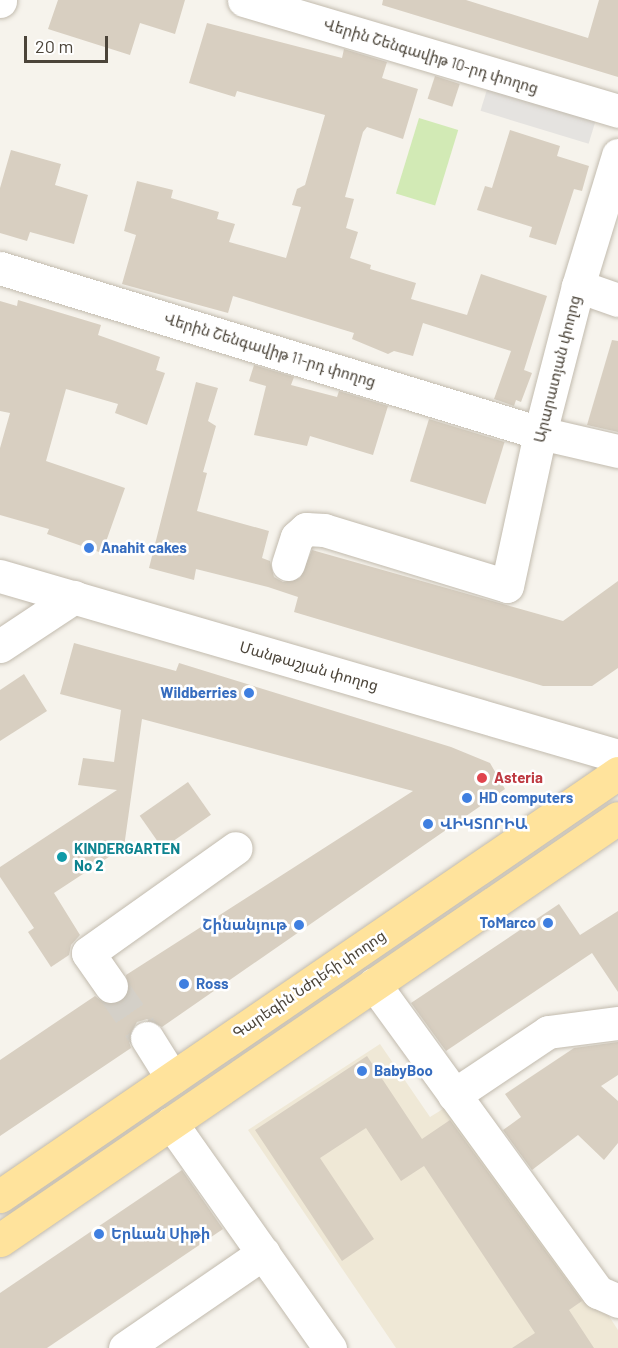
<!DOCTYPE html>
<meta charset="utf-8">
<style>
body{margin:0}
#map{position:relative;width:618px;height:1348px;overflow:hidden;background:#f6f3ec;font-family:Barlow,"Noto Sans Armenian",sans-serif}
div>[style]{position:absolute}
.education>*{inset:0;background:#efe8d6}
.green>*{inset:0;background:#d2eab5;transform-origin:0 0}
.parking>*{inset:0;background:#e5e3e0;transform-origin:0 0}
.building>*{inset:0;background:#d8cfc1;transform-origin:0 0}
.minor-tunnel>*{height:33px;margin-top:-16.5px;transform-origin:0;background:repeating-linear-gradient(90deg,#d4d0c8 0 33px,transparent 0 49px)}
.roads{filter:drop-shadow(0 0 2px #c2bbae) drop-shadow(0 0 2px #c2bbae)}
.minor>*{height:33px;margin:-16.5px;padding:0 16.5px;transform-origin:16.5px;border-radius:16.5px;background:#fff}
.major>*{height:33px;margin:-16.5px;padding:0 16.5px;transform-origin:16.5px;border-radius:16.5px;background:#ffe39c}
.dots>*{width:16px;height:16px;translate:-50% -50%;box-sizing:border-box;border:3px solid #fff;border-radius:50%}
span{translate:-50% -50%;white-space:nowrap;text-align:center;line-height:1.15;-webkit-text-stroke:5px #fff;paint-order:stroke}
.street-label{font-size:15px;color:#4b4439}
.shop-label{font-size:15px;color:#366cbe;font-weight:700}
.left{translate:0 -50%;text-align:left}
.right{translate:-100% -50%;text-align:right}
.health-label{font-size:15px;color:#be3a42;font-weight:700}
.culture-label{font-size:15px;color:#0d838f;font-weight:700}
.scale{position:absolute;left:24px;top:36px;width:84px;height:27px;box-sizing:border-box;border:3px solid #4b4439;border-top:0;padding-left:8px;font-size:18px;line-height:21px;white-space:nowrap;color:#4b4439;-webkit-text-stroke:4px #fff;paint-order:stroke}
</style>
<div id="map">
<div class="education">
<i style="clip-path:polygon(380px 1044px,430px 1117px,464px 1096px,618px 1330px,618px 1348px,396px 1348px,248px 1130px)"></i>
</div>
<div class="green">
<i style="left:419px;top:118px;width:41px;height:79px;rotate:17deg"></i>
</div>
<div class="parking">
<i style="left:489px;top:83px;width:113px;height:29px;rotate:17deg"></i>
</div>
<div class="building">
<i style="clip-path:polygon(58px 0,185px 0,175px 34px,140px 23px,130px 55px,48px 29px)"></i>
<i style="clip-path:polygon(383px 0,466px 0,588px 38px,599px 0,618px 0,618px 77px,382px 5px)"></i>
<i style="clip-path:polygon(207px 23px,342px 58px,344px 49px,387px 62px,382px 78px,418px 89px,403px 139px,367px 127px,363px 132px,345px 197px,354px 199px,346px 228px,358px 232px,350px 258px,371px 265px,370px 269px,416px 283px,411px 299px,467px 315px,481px 274px,547px 296px,524px 370px,532px 373px,521px 402px,516px 400px,514px 406px,494px 399px,511px 351px,423px 323px,413px 356px,394px 351px,388px 354px,352px 339px,354px 333px,233px 296px,228px 313px,122px 284px,136px 235px,124px 231px,137px 181px,173px 190px,171px 198px,219px 212px,217px 219px,235px 224px,229px 242px,286px 258px,301px 207px,292px 205px,297px 189px,305px 185px,325px 115px,237px 91px,235px 97px,189px 83px)"></i>
<i style="left:435px;top:76px;width:26px;height:24px;rotate:18deg"></i>
<i style="clip-path:polygon(510px 130px,560px 146px,557px 156px,589px 166px,582px 191px,574px 189px,556px 245px,529px 237px,532px 227px,477px 210px,485px 186px,492px 188px)"></i>
<i style="clip-path:polygon(11px 150px,61px 164px,55px 185px,88px 195px,74px 244px,30px 232px,27px 241px,0 233px,0 188px)"></i>
<i style="clip-path:polygon(18px 300px,101px 325px,98px 335px,160px 357px,156px 370px,165px 373px,147px 425px,115px 413px,118px 404px,66px 389px,46px 461px,125px 488px,102px 553px,47px 534px,49px 529px,0 515px,0 448px,10px 413px,0 411px,0 301px,17px 306px)"></i>
<i style="clip-path:polygon(612px 340px,618px 341px,618px 432px,587px 425px)"></i>
<i style="clip-path:polygon(254px 365px,294px 377px,291px 385px,337px 397px,339px 391px,388px 406px,373px 455px,310px 436px,307px 446px,254px 435px,266px 386px,249px 381px)"></i>
<i style="clip-path:polygon(196px 382px,218px 388px,208px 421px,216px 426px,203px 472px,207px 473px,197px 511px,269px 531px,262px 558px,270px 561px,274px 577px,283px 582px,300px 578px,312px 550px,563px 621px,618px 581px,618px 668px,592px 686px,543px 686px,294px 612px,298px 597px,268px 587px,196px 569px,194px 580px,149px 568px)"></i>
<i style="left:429px;top:419px;width:79px;height:65px;rotate:17deg"></i>
<i style="clip-path:polygon(74px 643px,176px 671px,179px 663px,451px 747px,490px 763px,505px 789px,162px 1027px,147px 1019px,137px 1022px,128px 1038px,131px 1048px,0 1136px,0 1060px,95px 996px,104px 1003px,121px 1002px,128px 993px,126px 975px,413px 791px,142px 719px,124px 847px,54px 893px,80px 935px,71px 945px,69px 955px,51px 967px,28px 932px,34px 928px,0 877px,0 867px,117px 790px,78px 785px,83px 758px,114px 762px,121px 710px,60px 694px)"></i>
<i style="clip-path:polygon(24px 674px,47px 711px,0 741px,0 690px)"></i>
<i style="left:188px;top:782px;width:40px;height:59px;rotate:55deg"></i>
<i style="clip-path:polygon(559px 904px,580px 935px,618px 911px,618px 992px,592px 953px,446px 1051px,411px 1003px)"></i>
<i style="clip-path:polygon(618px 1042px,618px 1075px,601px 1086px,618px 1101px,618px 1143px,604px 1160px,578px 1135px,532px 1170px,503px 1130px,521px 1117px,505px 1094px,574px 1048px)"></i>
<i style="clip-path:polygon(367px 1056px,422px 1139px,450px 1120px,582px 1301px,569px 1310px,594px 1348px,512px 1348px,535px 1333px,424px 1166px,401px 1181px,366px 1128px,320px 1158px,374px 1239px,342px 1261px,255px 1130px)"></i>
<i style="clip-path:polygon(182px 1170px,223px 1229px,47px 1348px,0 1348px,0 1293px)"></i>
</div>
<div class="minor-tunnel">
<i style="left:111px;top:986px;width:63px;rotate:55.3deg"></i>
</div>
<div class="roads">
<div class="minor">
<i style="left:244px;top:0;width:390px;rotate:16.5deg"></i>
<i style="left:0;top:1px;width:1px;rotate:-90deg"></i>
<i style="left:0;top:268px;width:565px;rotate:16.99deg"></i>
<i style="left:540px;top:433px;width:80px;rotate:13deg"></i>
<i style="left:578px;top:286px;width:42px;rotate:19.3deg"></i>
<i style="left:288px;top:564px;width:28px;rotate:-72deg"></i>
<i style="left:297px;top:537px;width:12px;rotate:-42deg"></i>
<i style="left:306px;top:529px;width:18px;rotate:3deg"></i>
<i style="left:324px;top:530px;width:191px;rotate:17deg"></i>
<i style="left:507px;top:586px;width:157px;rotate:-77.8deg"></i>
<i style="left:540px;top:433px;width:152px;rotate:-75.5deg"></i>
<i style="left:578px;top:286px;width:137px;rotate:-73deg"></i>
<i style="left:0;top:576px;width:644px;rotate:16.24deg"></i>
<i style="left:0;top:646px;width:89px;rotate:-33.5deg"></i>
<i style="left:374px;top:984px;width:381px;rotate:54deg"></i>
<i style="left:598px;top:1292px;width:22px;rotate:24deg"></i>
<i style="left:111px;top:986px;width:40px;rotate:-124.9deg"></i>
<i style="left:88px;top:953px;width:181px;rotate:-35.4deg"></i>
<i style="left:147px;top:1038px;width:47px;rotate:58deg"></i>
<i style="left:454px;top:1095px;width:113px;rotate:-33.8deg"></i>
<i style="left:548px;top:1032px;width:71px;rotate:-7.3deg"></i>
<i style="left:171px;top:1123px;width:276px;rotate:54.8deg"></i>
<i style="left:125px;top:1348px;width:168px;rotate:-34.5deg"></i>
</div>
<div class="major">
<i style="left:0;top:1196px;width:749px;rotate:-34.39deg"></i>
<i style="left:0;top:1240px;width:748px;rotate:-34.33deg"></i>
</div>
</div>
<div class="dots">
<i style="left:89px;top:548px;background:#3f7fe0"></i>
<i style="left:249px;top:693px;background:#3f7fe0"></i>
<i style="left:482px;top:778px;background:#e0444e"></i>
<i style="left:467px;top:798px;background:#3f7fe0"></i>
<i style="left:428px;top:824px;background:#3f7fe0"></i>
<i style="left:62px;top:857px;background:#0f9aa8"></i>
<i style="left:548px;top:923px;background:#3f7fe0"></i>
<i style="left:299px;top:925px;background:#3f7fe0"></i>
<i style="left:184px;top:984px;background:#3f7fe0"></i>
<i style="left:362px;top:1071px;background:#3f7fe0"></i>
<i style="left:99px;top:1234px;background:#3f7fe0"></i>
</div>
<div class="street-label">
<span style="left:431px;top:56px;rotate:17deg">Վերին Շենգավիթ 10-րդ փողոց</span>
<span style="left:270px;top:350px;rotate:17deg">Վերին Շենգավիթ 11-րդ փողոց</span>
<span style="left:557px;top:369px;rotate:-76deg">Արարատյան փողոց</span>
<span style="left:309px;top:666px;rotate:16deg">Մանթաշյան փողոց</span>
<span style="left:309px;top:984px;rotate:-34deg">Գարեգին Նժդեհի փողոց</span>
</div>
<div class="shop-label">
<span class="left" style="left:101px;top:548px">Anahit cakes</span>
<span class="right" style="left:237px;top:693px">Wildberries</span>
<span class="left" style="left:479px;top:798px">HD computers</span>
<span class="left" style="left:440px;top:824px">ՎԻԿՏՈՐԻԱ</span>
<span class="right" style="left:536px;top:923px">ToMarco</span>
<span class="right" style="left:287px;top:925px">Շինանյութ</span>
<span class="left" style="left:196px;top:984px">Ross</span>
<span class="left" style="left:374px;top:1071px">BabyBoo</span>
<span class="left" style="left:111px;top:1234px">Երևան Սիթի</span>
</div>
<div class="health-label">
<span class="left" style="left:494px;top:778px">Asteria</span>
</div>
<div class="culture-label">
<span class="left" style="left:74px;top:857px">KINDERGARTEN<br>No 2</span>
</div>
<div class="scale">20 m</div>
</div>
